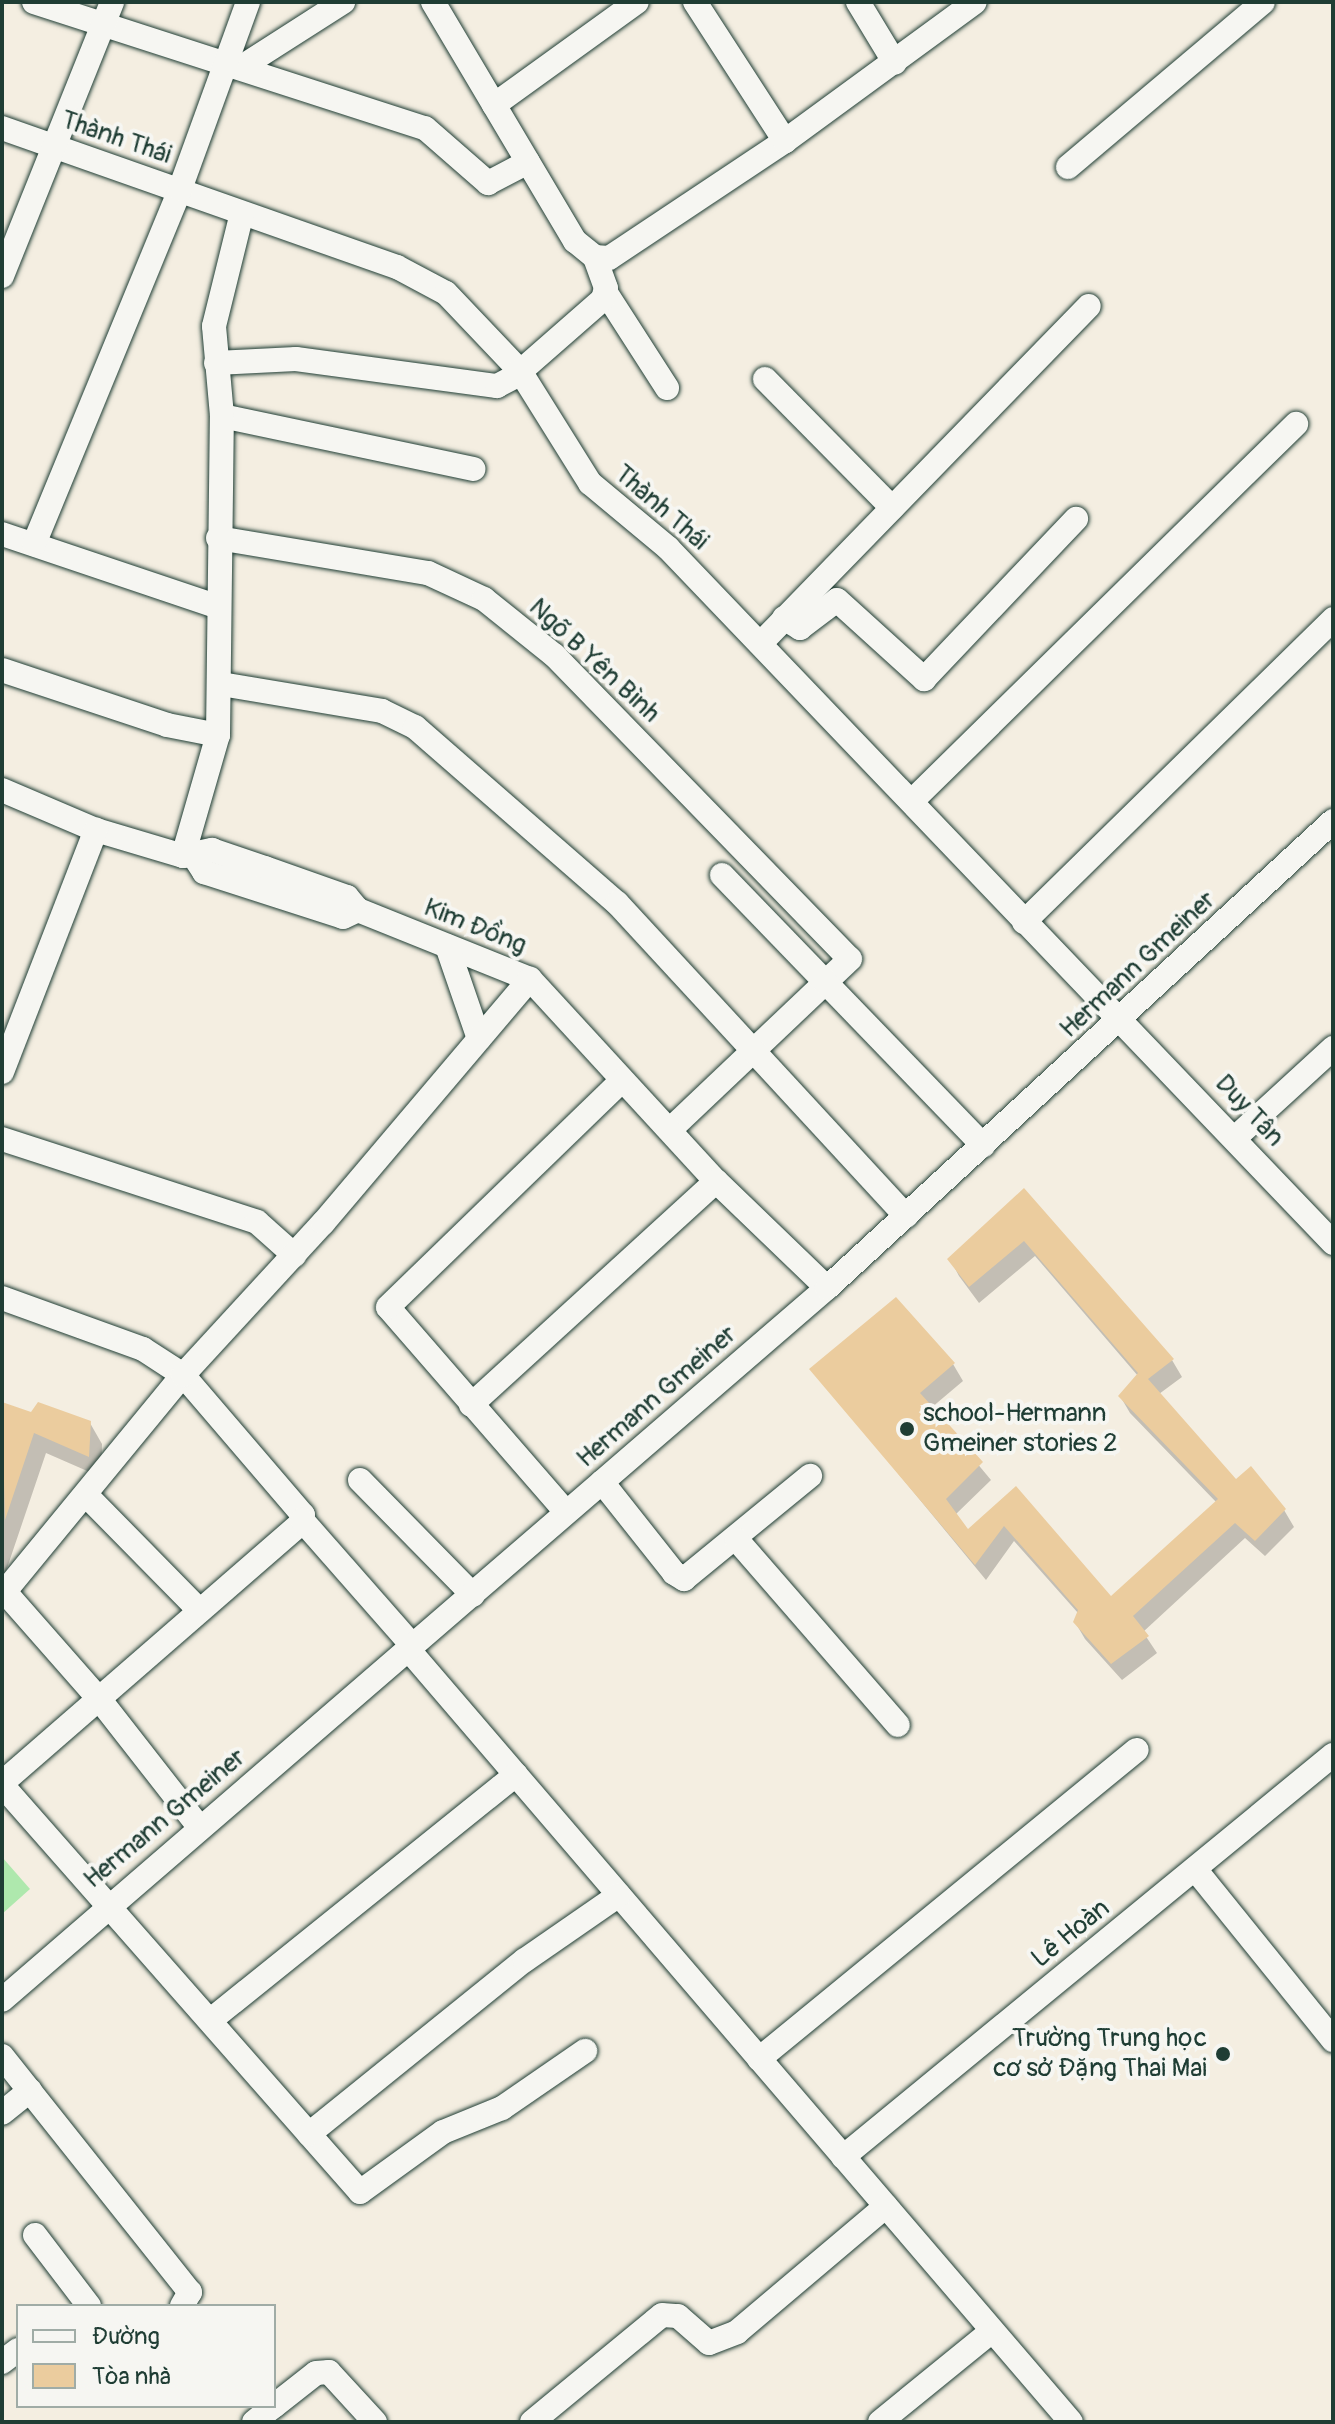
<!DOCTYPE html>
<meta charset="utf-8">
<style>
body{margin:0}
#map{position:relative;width:1335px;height:2424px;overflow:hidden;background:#f4eee1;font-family:Pangolin,sans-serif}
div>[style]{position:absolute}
.green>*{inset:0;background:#aee8ad}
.shadow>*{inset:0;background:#0003}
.building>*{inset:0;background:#ebcc9e}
.roads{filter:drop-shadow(0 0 2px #1f3d34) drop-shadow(0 0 2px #1f3d34)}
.minor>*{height:24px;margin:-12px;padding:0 12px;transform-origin:12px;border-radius:12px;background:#f6f6f2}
.dots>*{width:22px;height:22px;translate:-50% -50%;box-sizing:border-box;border:4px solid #f6f6f2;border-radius:50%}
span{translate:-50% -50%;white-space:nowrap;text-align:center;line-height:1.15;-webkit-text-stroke:8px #f6f6f2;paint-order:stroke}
.street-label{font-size:26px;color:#1f3d34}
.poi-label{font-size:26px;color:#1f3d34}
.left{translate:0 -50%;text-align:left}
.right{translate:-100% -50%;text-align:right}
.frame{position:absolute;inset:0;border:4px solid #1f3d34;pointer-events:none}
.legend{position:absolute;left:16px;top:2304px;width:260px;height:104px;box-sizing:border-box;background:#f6f6f2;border:2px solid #a0aca6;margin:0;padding:10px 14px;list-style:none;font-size:24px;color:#1f3d34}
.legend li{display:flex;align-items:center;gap:16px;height:40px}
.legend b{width:40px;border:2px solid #a0aca6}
</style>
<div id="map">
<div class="green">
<i style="clip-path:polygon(2px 1857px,30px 1889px,2px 1914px)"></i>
</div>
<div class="shadow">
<i style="clip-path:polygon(1024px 1191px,1172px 1360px,1182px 1377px,1159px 1394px,1236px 1482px,1284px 1510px,1294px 1527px,1265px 1556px,1245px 1538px,1143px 1632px,1157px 1653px,1122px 1680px,1085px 1639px,1075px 1622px,1078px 1613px,1014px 1541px,986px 1580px,812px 1369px,953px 1364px,963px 1381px,931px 1408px,991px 1480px,955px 1515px,968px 1532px,1016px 1489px,1111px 1599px,1217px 1503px,1130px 1413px,1120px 1396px,1138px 1376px,1035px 1256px,979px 1303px,959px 1276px,950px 1259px)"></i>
<i style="clip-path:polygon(2px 1404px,32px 1415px,90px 1423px,102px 1444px,101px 1477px,46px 1453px,4px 1577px)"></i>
</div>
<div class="building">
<i style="clip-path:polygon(1024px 1188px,1174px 1359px,1148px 1379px,1236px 1479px,1251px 1466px,1286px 1509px,1255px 1541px,1235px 1523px,1133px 1616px,1149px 1636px,1111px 1664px,1073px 1622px,1078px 1610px,1004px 1526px,975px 1565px,809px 1369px,896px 1297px,955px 1363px,920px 1393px,983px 1462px,946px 1499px,968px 1529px,1016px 1486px,1111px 1596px,1218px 1499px,1118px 1396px,1138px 1373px,1024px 1241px,969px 1287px,947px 1259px)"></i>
<i style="clip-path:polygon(2px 1402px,31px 1412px,38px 1402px,91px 1421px,89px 1457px,34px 1433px,5px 1520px)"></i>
</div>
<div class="roads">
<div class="minor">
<i style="left:34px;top:2px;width:411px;rotate:17.9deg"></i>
<i style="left:425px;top:128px;width:84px;rotate:41.1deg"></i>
<i style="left:488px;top:183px;width:45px;rotate:-27.7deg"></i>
<i style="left:433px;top:2px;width:278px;rotate:59.3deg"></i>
<i style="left:575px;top:241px;width:26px;rotate:39deg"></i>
<i style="left:595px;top:257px;width:14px;rotate:4deg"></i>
<i style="left:609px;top:258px;width:211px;rotate:-33.6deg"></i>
<i style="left:785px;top:141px;width:235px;rotate:-36.2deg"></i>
<i style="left:695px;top:2px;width:166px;rotate:57.1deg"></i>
<i style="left:858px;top:2px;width:71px;rotate:58.8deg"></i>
<i style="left:243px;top:66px;width:119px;rotate:-32.6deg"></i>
<i style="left:494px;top:105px;width:176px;rotate:-35.8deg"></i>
<i style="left:2px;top:128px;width:419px;rotate:19.4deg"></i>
<i style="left:397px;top:267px;width:55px;rotate:28deg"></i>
<i style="left:446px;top:293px;width:108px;rotate:46.5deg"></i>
<i style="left:520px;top:371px;width:132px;rotate:58deg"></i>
<i style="left:590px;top:483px;width:102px;rotate:39.8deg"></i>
<i style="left:668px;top:548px;width:962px;rotate:46.26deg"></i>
<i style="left:1068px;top:167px;width:255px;rotate:-40.2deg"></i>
<i style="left:2px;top:276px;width:295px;rotate:-68.1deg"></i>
<i style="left:606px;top:293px;width:113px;rotate:57.3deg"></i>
<i style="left:216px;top:363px;width:80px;rotate:-2.9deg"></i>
<i style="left:296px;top:359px;width:203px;rotate:7.7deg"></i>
<i style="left:497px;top:386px;width:19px;rotate:-28deg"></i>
<i style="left:514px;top:377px;width:118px;rotate:-41.2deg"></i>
<i style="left:603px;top:299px;width:11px;rotate:-75deg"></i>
<i style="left:606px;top:288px;width:33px;rotate:-110deg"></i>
<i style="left:765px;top:379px;width:181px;rotate:45.4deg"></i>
<i style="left:222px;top:416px;width:257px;rotate:11.9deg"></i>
<i style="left:2px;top:534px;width:229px;rotate:18.6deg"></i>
<i style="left:218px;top:538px;width:213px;rotate:9.5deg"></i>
<i style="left:428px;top:573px;width:62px;rotate:24.9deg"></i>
<i style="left:484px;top:599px;width:90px;rotate:38.7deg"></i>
<i style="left:554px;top:655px;width:424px;rotate:45.8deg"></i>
<i style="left:850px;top:959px;width:247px;rotate:136.5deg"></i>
<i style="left:34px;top:544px;width:384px;rotate:-67.6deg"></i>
<i style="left:180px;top:189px;width:199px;rotate:-70deg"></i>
<i style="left:784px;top:618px;width:19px;rotate:32deg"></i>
<i style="left:800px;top:628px;width:46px;rotate:-37.1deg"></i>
<i style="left:837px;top:600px;width:118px;rotate:42.2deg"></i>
<i style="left:924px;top:679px;width:221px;rotate:-46.5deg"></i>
<i style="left:761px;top:643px;width:470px;rotate:-45.8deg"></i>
<i style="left:2px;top:670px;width:174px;rotate:18.4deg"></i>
<i style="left:167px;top:725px;width:52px;rotate:11.1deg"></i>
<i style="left:221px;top:684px;width:163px;rotate:9.5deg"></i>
<i style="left:382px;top:711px;width:37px;rotate:26deg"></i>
<i style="left:415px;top:727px;width:268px;rotate:41.1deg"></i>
<i style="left:617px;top:903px;width:426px;rotate:47.3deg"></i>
<i style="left:2px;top:790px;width:102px;rotate:23.1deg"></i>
<i style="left:96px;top:830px;width:91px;rotate:16.6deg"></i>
<i style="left:183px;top:856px;width:30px;rotate:-12deg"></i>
<i style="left:212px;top:850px;width:56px;rotate:18.8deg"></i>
<i style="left:265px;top:868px;width:87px;rotate:19.5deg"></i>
<i style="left:347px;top:897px;width:17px;rotate:50deg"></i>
<i style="left:913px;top:800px;width:537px;rotate:-44.47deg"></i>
<i style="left:183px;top:856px;width:126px;rotate:-73.9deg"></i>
<i style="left:218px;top:735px;width:319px;rotate:-89.3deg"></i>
<i style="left:222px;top:416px;width:90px;rotate:-95.1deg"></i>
<i style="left:214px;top:326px;width:116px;rotate:-76.1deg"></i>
<i style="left:195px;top:858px;width:17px;rotate:57deg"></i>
<i style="left:204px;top:872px;width:146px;rotate:17.9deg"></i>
<i style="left:343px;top:917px;width:17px;rotate:-25deg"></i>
<i style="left:358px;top:910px;width:185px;rotate:21.9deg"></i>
<i style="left:530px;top:979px;width:275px;rotate:47.4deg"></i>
<i style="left:716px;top:1181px;width:154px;rotate:43.9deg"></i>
<i style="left:722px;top:875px;width:376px;rotate:46deg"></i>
<i style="left:1024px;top:922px;width:433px;rotate:-44.4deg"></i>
<i style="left:447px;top:946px;width:98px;rotate:71deg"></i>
<i style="left:2px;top:1072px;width:260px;rotate:-68.8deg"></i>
<i style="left:1236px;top:1137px;width:132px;rotate:-42.5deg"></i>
<i style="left:2px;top:1139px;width:268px;rotate:18deg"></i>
<i style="left:257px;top:1222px;width:50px;rotate:41.7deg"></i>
<i style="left:2px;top:1298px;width:150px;rotate:19.9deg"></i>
<i style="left:143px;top:1349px;width:48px;rotate:33deg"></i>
<i style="left:183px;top:1375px;width:184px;rotate:49.4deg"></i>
<i style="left:303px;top:1515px;width:9px;rotate:108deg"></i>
<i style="left:300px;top:1524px;width:395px;rotate:139deg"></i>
<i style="left:471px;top:1405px;width:332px;rotate:-42.4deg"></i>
<i style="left:360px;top:1480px;width:161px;rotate:45.5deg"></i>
<i style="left:602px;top:1482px;width:116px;rotate:51.6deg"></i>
<i style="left:674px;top:1573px;width:12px;rotate:31deg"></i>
<i style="left:684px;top:1579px;width:163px;rotate:-39.3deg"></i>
<i style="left:88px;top:1497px;width:158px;rotate:45.5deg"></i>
<i style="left:566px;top:1512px;width:271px;rotate:-131deg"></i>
<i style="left:388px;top:1307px;width:326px;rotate:-44.1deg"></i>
<i style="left:302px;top:1520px;width:167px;rotate:48.7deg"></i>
<i style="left:737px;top:1540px;width:245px;rotate:49deg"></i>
<i style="left:5px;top:1592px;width:144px;rotate:48.7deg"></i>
<i style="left:100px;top:1700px;width:162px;rotate:52deg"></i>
<i style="left:2px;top:1595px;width:285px;rotate:-50.6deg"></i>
<i style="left:183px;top:1375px;width:207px;rotate:-47.4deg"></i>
<i style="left:323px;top:1223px;width:320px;rotate:-49.7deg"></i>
<i style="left:408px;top:1649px;width:1018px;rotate:49.38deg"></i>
<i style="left:2px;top:1785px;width:542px;rotate:48.66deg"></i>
<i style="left:360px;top:2192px;width:102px;rotate:-35.9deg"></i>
<i style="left:443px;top:2132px;width:64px;rotate:-22.1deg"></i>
<i style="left:502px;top:2108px;width:101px;rotate:-34.5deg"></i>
<i style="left:1195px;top:1869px;width:220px;rotate:51.1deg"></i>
<i style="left:2px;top:2000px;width:1090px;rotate:-40.8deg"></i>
<i style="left:827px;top:1288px;width:689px;rotate:-42.7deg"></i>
<i style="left:212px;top:2019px;width:390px;rotate:-38.8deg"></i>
<i style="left:2px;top:2056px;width:302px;rotate:51.5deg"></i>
<i style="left:190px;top:2292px;width:16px;rotate:120deg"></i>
<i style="left:759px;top:2059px;width:488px;rotate:-39.3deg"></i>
<i style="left:2px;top:2113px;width:36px;rotate:-39deg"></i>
<i style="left:309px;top:2134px;width:277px;rotate:-38.9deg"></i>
<i style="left:525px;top:1960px;width:114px;rotate:-34.7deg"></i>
<i style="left:843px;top:2157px;width:634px;rotate:-39.37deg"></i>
<i style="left:35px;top:2235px;width:89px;rotate:52.7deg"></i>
<i style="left:2px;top:2362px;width:20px;rotate:-37deg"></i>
<i style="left:274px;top:2406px;width:53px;rotate:-38.2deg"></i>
<i style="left:316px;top:2373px;width:13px;rotate:-4deg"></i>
<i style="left:329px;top:2372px;width:68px;rotate:47.4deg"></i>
<i style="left:254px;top:2422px;width:26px;rotate:-39deg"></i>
<i style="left:532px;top:2422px;width:168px;rotate:-39.5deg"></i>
<i style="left:662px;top:2315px;width:16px;rotate:4deg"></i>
<i style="left:678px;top:2316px;width:41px;rotate:41.1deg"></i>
<i style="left:709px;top:2343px;width:30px;rotate:-21deg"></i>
<i style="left:737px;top:2332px;width:195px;rotate:-40.2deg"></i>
<i style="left:880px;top:2422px;width:144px;rotate:-39.1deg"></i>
</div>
</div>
<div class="dots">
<i style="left:907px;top:1429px;background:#1f3d34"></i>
<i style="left:1223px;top:2054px;background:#1f3d34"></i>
</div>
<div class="street-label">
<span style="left:116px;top:138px;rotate:19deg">Thành Thái</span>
<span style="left:661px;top:508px;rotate:41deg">Thành Thái</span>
<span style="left:594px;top:661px;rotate:43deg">Ngõ B Yên Bình</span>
<span style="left:475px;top:927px;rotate:22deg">Kim Đồng</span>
<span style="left:1138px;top:965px;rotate:-43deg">Hermann Gmeiner</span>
<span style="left:1249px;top:1111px;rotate:47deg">Duy Tân</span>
<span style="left:657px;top:1397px;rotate:-41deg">Hermann Gmeiner</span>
<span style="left:165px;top:1819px;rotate:-40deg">Hermann Gmeiner</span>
<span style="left:1071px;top:1934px;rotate:-39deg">Lê Hoàn</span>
</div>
<div class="poi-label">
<span class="left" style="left:923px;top:1429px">school-Hermann<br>Gmeiner stories 2</span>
<span class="right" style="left:1207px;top:2054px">Trường Trung học<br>cơ sở Đặng Thai Mai</span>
</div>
<div class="frame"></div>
<ul class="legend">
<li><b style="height:10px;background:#f6f6f2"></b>Đường</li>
<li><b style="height:22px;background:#ebcc9e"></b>Tòa nhà</li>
</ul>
</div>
